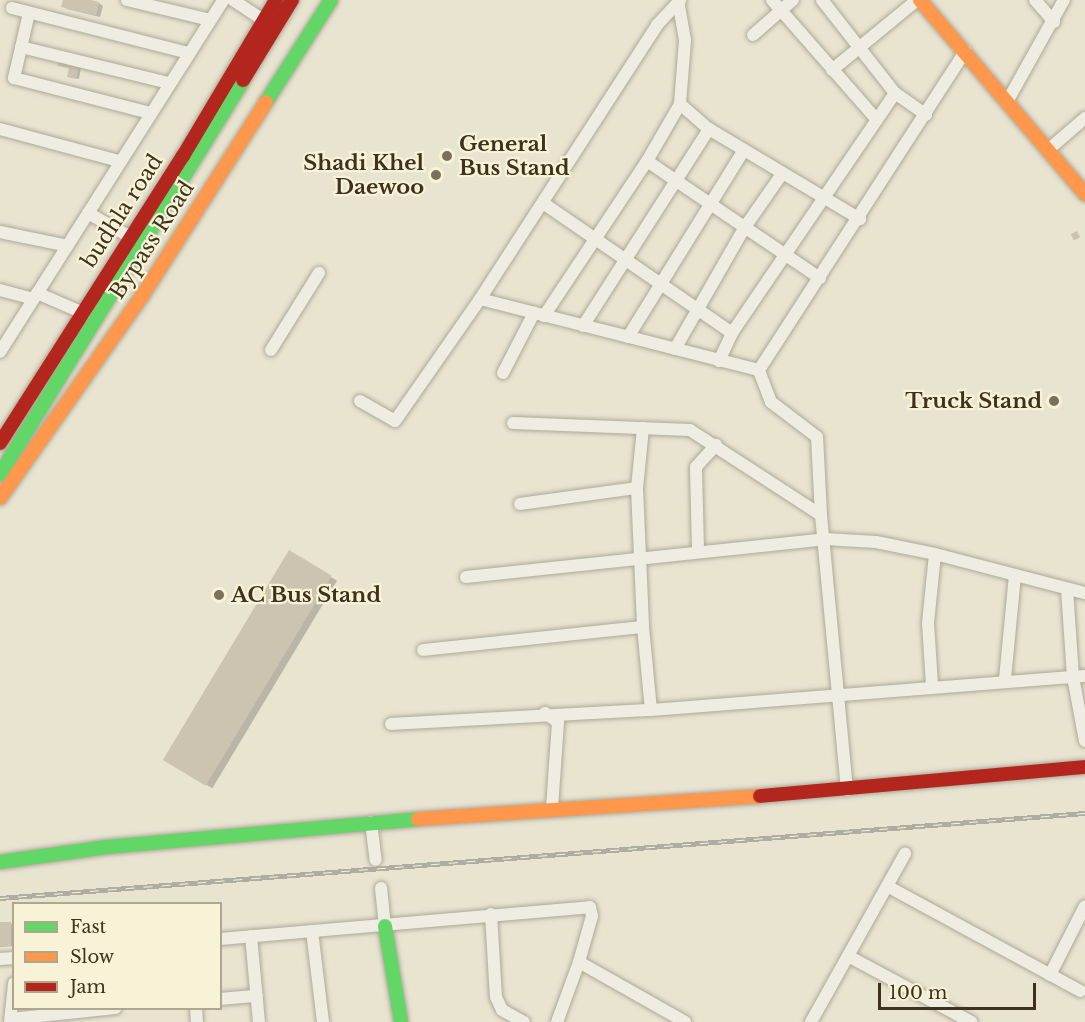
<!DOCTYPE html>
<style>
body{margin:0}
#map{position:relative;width:1085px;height:1022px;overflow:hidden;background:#e8e4d0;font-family:"Libre Baskerville",serif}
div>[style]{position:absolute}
.shadow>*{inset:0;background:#0003;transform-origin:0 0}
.building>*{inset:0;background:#ccc3b0;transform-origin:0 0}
.roads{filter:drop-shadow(0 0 2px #aea998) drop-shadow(0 0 2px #aea998)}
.street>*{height:12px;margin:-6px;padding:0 6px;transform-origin:6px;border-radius:6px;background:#efede2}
.fast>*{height:14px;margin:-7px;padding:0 7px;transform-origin:7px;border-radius:7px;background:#63d668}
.slow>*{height:14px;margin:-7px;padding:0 7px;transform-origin:7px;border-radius:7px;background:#ff974d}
.jam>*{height:14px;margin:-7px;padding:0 7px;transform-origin:7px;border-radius:7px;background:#b3261e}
.rail>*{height:5px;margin-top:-2.5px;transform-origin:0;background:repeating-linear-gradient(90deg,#f8f3d6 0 9px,#afaca1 0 18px);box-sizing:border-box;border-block:2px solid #afaca1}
.dots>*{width:16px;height:16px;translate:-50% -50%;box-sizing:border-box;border:3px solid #f8f3d6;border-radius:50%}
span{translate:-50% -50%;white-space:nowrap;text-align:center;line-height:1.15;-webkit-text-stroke:4.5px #f8f3d6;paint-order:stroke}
.poi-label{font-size:21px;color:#3e321f;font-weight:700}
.left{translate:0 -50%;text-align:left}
.right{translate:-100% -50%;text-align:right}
.street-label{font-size:21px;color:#3e321f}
.legend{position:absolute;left:12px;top:902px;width:210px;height:108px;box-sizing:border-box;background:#f8f3d6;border:2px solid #aea68d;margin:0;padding:8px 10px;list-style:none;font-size:18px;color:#3e321f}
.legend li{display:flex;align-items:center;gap:12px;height:30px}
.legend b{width:30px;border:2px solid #aea68d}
.scale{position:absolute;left:878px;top:983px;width:158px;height:27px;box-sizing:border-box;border:3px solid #3e321f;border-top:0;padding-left:8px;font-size:18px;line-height:21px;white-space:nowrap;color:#3e321f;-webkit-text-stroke:4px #f8f3d6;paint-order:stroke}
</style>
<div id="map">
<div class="shadow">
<i style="clip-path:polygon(64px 0,99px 3px,103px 6px,100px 17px,67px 9px,63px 6px)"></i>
<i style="clip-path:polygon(60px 63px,81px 67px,79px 79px,69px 77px,70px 68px)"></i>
<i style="left:289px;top:552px;width:56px;height:242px;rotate:31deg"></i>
<i style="clip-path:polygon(0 923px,13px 924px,14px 946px,0 947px)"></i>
</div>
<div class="building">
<i style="clip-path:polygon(63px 0,91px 0,99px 2px,96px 16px,61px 7px)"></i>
<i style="clip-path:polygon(59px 62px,79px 65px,76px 79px,67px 77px,69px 68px,58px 66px)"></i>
<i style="left:1077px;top:231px;width:7px;height:7px;rotate:63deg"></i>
<i style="left:289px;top:550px;width:50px;height:245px;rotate:31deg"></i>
<i style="left:0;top:922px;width:11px;height:24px"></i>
</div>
<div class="roads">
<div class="street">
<i style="left:127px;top:0;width:85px;rotate:13.5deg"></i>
<i style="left:233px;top:0;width:43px;rotate:33.7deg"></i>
<i style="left:772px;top:0;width:159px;rotate:48.8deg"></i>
<i style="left:822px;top:0;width:118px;rotate:51.9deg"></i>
<i style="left:895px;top:93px;width:38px;rotate:35deg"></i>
<i style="left:1035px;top:0;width:29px;rotate:49deg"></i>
<i style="left:12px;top:8px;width:182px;rotate:14.3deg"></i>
<i style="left:29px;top:13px;width:67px;rotate:103deg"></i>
<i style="left:14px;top:78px;width:140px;rotate:14.4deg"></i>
<i style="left:753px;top:35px;width:53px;rotate:-41.2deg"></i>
<i style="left:21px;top:47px;width:152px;rotate:13.7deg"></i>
<i style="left:832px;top:70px;width:110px;rotate:-39.5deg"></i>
<i style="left:1008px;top:100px;width:115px;rotate:-60.8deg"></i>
<i style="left:680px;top:104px;width:38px;rotate:41deg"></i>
<i style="left:709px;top:129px;width:176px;rotate:30.8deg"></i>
<i style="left:0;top:129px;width:123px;rotate:15.1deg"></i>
<i style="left:1048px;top:150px;width:49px;rotate:-40.9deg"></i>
<i style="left:647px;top:161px;width:209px;rotate:34.1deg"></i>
<i style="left:543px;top:203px;width:229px;rotate:34.5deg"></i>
<i style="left:88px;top:213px;width:56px;rotate:29.7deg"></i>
<i style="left:0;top:232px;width:69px;rotate:11.6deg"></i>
<i style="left:0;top:290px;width:34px;rotate:15deg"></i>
<i style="left:37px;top:293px;width:56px;rotate:23.3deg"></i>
<i style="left:480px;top:299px;width:288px;rotate:14.3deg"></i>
<i style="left:544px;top:316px;width:186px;rotate:-56.4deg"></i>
<i style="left:647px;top:161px;width:66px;rotate:-59.9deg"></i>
<i style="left:680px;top:104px;width:64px;rotate:-85.5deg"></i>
<i style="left:685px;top:40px;width:39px;rotate:-100deg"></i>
<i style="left:583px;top:326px;width:234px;rotate:-57.4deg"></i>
<i style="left:628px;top:337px;width:220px;rotate:-58.2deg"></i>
<i style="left:675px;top:349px;width:141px;rotate:-60.2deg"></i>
<i style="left:745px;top:227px;width:65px;rotate:-55.1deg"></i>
<i style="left:271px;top:350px;width:91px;rotate:-58.1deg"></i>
<i style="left:0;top:352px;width:417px;rotate:-57.6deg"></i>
<i style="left:719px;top:361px;width:31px;rotate:-65deg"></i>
<i style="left:732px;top:333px;width:290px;rotate:-55.8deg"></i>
<i style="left:503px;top:373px;width:68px;rotate:-62.7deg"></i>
<i style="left:360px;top:401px;width:40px;rotate:29.7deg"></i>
<i style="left:395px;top:421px;width:149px;rotate:-55.1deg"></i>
<i style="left:480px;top:299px;width:326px;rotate:-57.1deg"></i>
<i style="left:657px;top:25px;width:34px;rotate:-47deg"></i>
<i style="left:513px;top:423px;width:177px;rotate:2.3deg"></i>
<i style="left:690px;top:430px;width:156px;rotate:33deg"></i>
<i style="left:821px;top:515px;width:276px;rotate:84.6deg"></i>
<i style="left:643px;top:428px;width:60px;rotate:95.7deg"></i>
<i style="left:637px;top:488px;width:139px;rotate:87.5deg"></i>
<i style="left:643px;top:627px;width:83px;rotate:84.5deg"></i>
<i style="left:520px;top:504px;width:118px;rotate:-7.8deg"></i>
<i style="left:821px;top:515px;width:78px;rotate:-92.9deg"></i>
<i style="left:817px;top:437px;width:58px;rotate:-142.7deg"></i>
<i style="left:771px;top:402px;width:34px;rotate:-111deg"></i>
<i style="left:759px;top:370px;width:380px;rotate:-57.1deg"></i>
<i style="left:698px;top:550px;width:83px;rotate:-91.4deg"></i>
<i style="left:696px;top:467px;width:30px;rotate:-48deg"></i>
<i style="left:466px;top:577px;width:361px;rotate:-6deg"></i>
<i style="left:825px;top:539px;width:51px;rotate:3.4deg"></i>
<i style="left:876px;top:542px;width:60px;rotate:11.5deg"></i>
<i style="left:935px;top:554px;width:155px;rotate:14.6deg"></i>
<i style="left:1067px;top:589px;width:88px;rotate:86.1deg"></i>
<i style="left:1073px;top:677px;width:65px;rotate:79.4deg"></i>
<i style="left:423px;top:650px;width:221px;rotate:-6deg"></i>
<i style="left:1005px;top:679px;width:104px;rotate:-84.5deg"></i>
<i style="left:932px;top:685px;width:62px;rotate:-93.7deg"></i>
<i style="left:928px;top:623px;width:69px;rotate:-84.2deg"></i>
<i style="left:545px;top:713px;width:16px;rotate:35deg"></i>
<i style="left:558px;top:722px;width:86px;rotate:94deg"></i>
<i style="left:391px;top:724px;width:260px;rotate:-3.1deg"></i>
<i style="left:651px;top:710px;width:435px;rotate:-4.5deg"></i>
<i style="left:371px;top:822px;width:38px;rotate:83deg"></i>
<i style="left:887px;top:886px;width:220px;rotate:28.5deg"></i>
<i style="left:381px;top:888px;width:38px;rotate:84deg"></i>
<i style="left:491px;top:914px;width:83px;rotate:86.6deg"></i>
<i style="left:496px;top:997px;width:14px;rotate:65deg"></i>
<i style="left:502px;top:1010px;width:25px;rotate:29deg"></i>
<i style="left:312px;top:931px;width:92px;rotate:83.1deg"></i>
<i style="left:251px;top:936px;width:86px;rotate:84.7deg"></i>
<i style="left:220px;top:939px;width:371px;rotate:-4.9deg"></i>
<i style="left:590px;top:907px;width:9px;rotate:77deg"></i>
<i style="left:592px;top:916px;width:48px;rotate:105.8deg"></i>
<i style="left:579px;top:962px;width:64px;rotate:110.1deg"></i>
<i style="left:848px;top:956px;width:140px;rotate:28.2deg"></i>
<i style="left:0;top:959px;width:14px;rotate:-4deg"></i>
<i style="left:579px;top:962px;width:122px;rotate:29.5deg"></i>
<i style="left:1050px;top:975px;width:77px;rotate:-63.1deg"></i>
<i style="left:220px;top:999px;width:37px;rotate:-5deg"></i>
<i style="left:196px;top:1008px;width:14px;rotate:86deg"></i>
<i style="left:11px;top:1019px;width:105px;rotate:-6deg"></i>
<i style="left:10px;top:1022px;width:39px;rotate:-84deg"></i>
<i style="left:811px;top:1022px;width:193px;rotate:-60.8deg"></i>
</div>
<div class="fast">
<i style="left:266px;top:102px;width:121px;rotate:-57.5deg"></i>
<i style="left:0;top:474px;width:463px;rotate:-58.3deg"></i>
<i style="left:0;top:862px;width:108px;rotate:-8deg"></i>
<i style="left:107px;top:847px;width:312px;rotate:-5.1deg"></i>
<i style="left:385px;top:926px;width:97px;rotate:80.5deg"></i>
</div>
<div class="slow">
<i style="left:920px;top:0;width:255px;rotate:49.6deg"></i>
<i style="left:0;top:498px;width:247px;rotate:-54.9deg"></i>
<i style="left:142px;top:296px;width:230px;rotate:-57.4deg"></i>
<i style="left:418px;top:819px;width:343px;rotate:-3.8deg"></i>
</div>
<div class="jam">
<i style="left:243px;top:80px;width:94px;rotate:-58.5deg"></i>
<i style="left:0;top:443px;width:340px;rotate:-57.5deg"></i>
<i style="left:183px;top:156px;width:182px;rotate:-59.2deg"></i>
<i style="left:760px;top:796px;width:326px;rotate:-5.1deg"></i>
</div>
</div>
<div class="rail">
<i style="left:0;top:898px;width:1088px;rotate:-4.48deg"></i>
</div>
<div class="dots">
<i style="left:447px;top:156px;background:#7a705d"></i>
<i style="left:436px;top:175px;background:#7a705d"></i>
<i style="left:1054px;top:401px;background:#7a705d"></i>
<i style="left:219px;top:595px;background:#7a705d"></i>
</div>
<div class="poi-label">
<span class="left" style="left:459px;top:156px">General<br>Bus Stand</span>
<span class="right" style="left:424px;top:175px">Shadi Khel<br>Daewoo</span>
<span class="right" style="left:1042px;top:401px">Truck Stand</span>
<span class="left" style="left:231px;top:595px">AC Bus Stand</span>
</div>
<div class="street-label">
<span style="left:122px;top:211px;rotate:-57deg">budhla road</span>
<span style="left:152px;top:240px;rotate:-57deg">Bypass Road</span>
</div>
<ul class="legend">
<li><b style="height:8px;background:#63d668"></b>Fast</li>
<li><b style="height:8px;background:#ff974d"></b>Slow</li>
<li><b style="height:8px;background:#b3261e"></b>Jam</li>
</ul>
<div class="scale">100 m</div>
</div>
